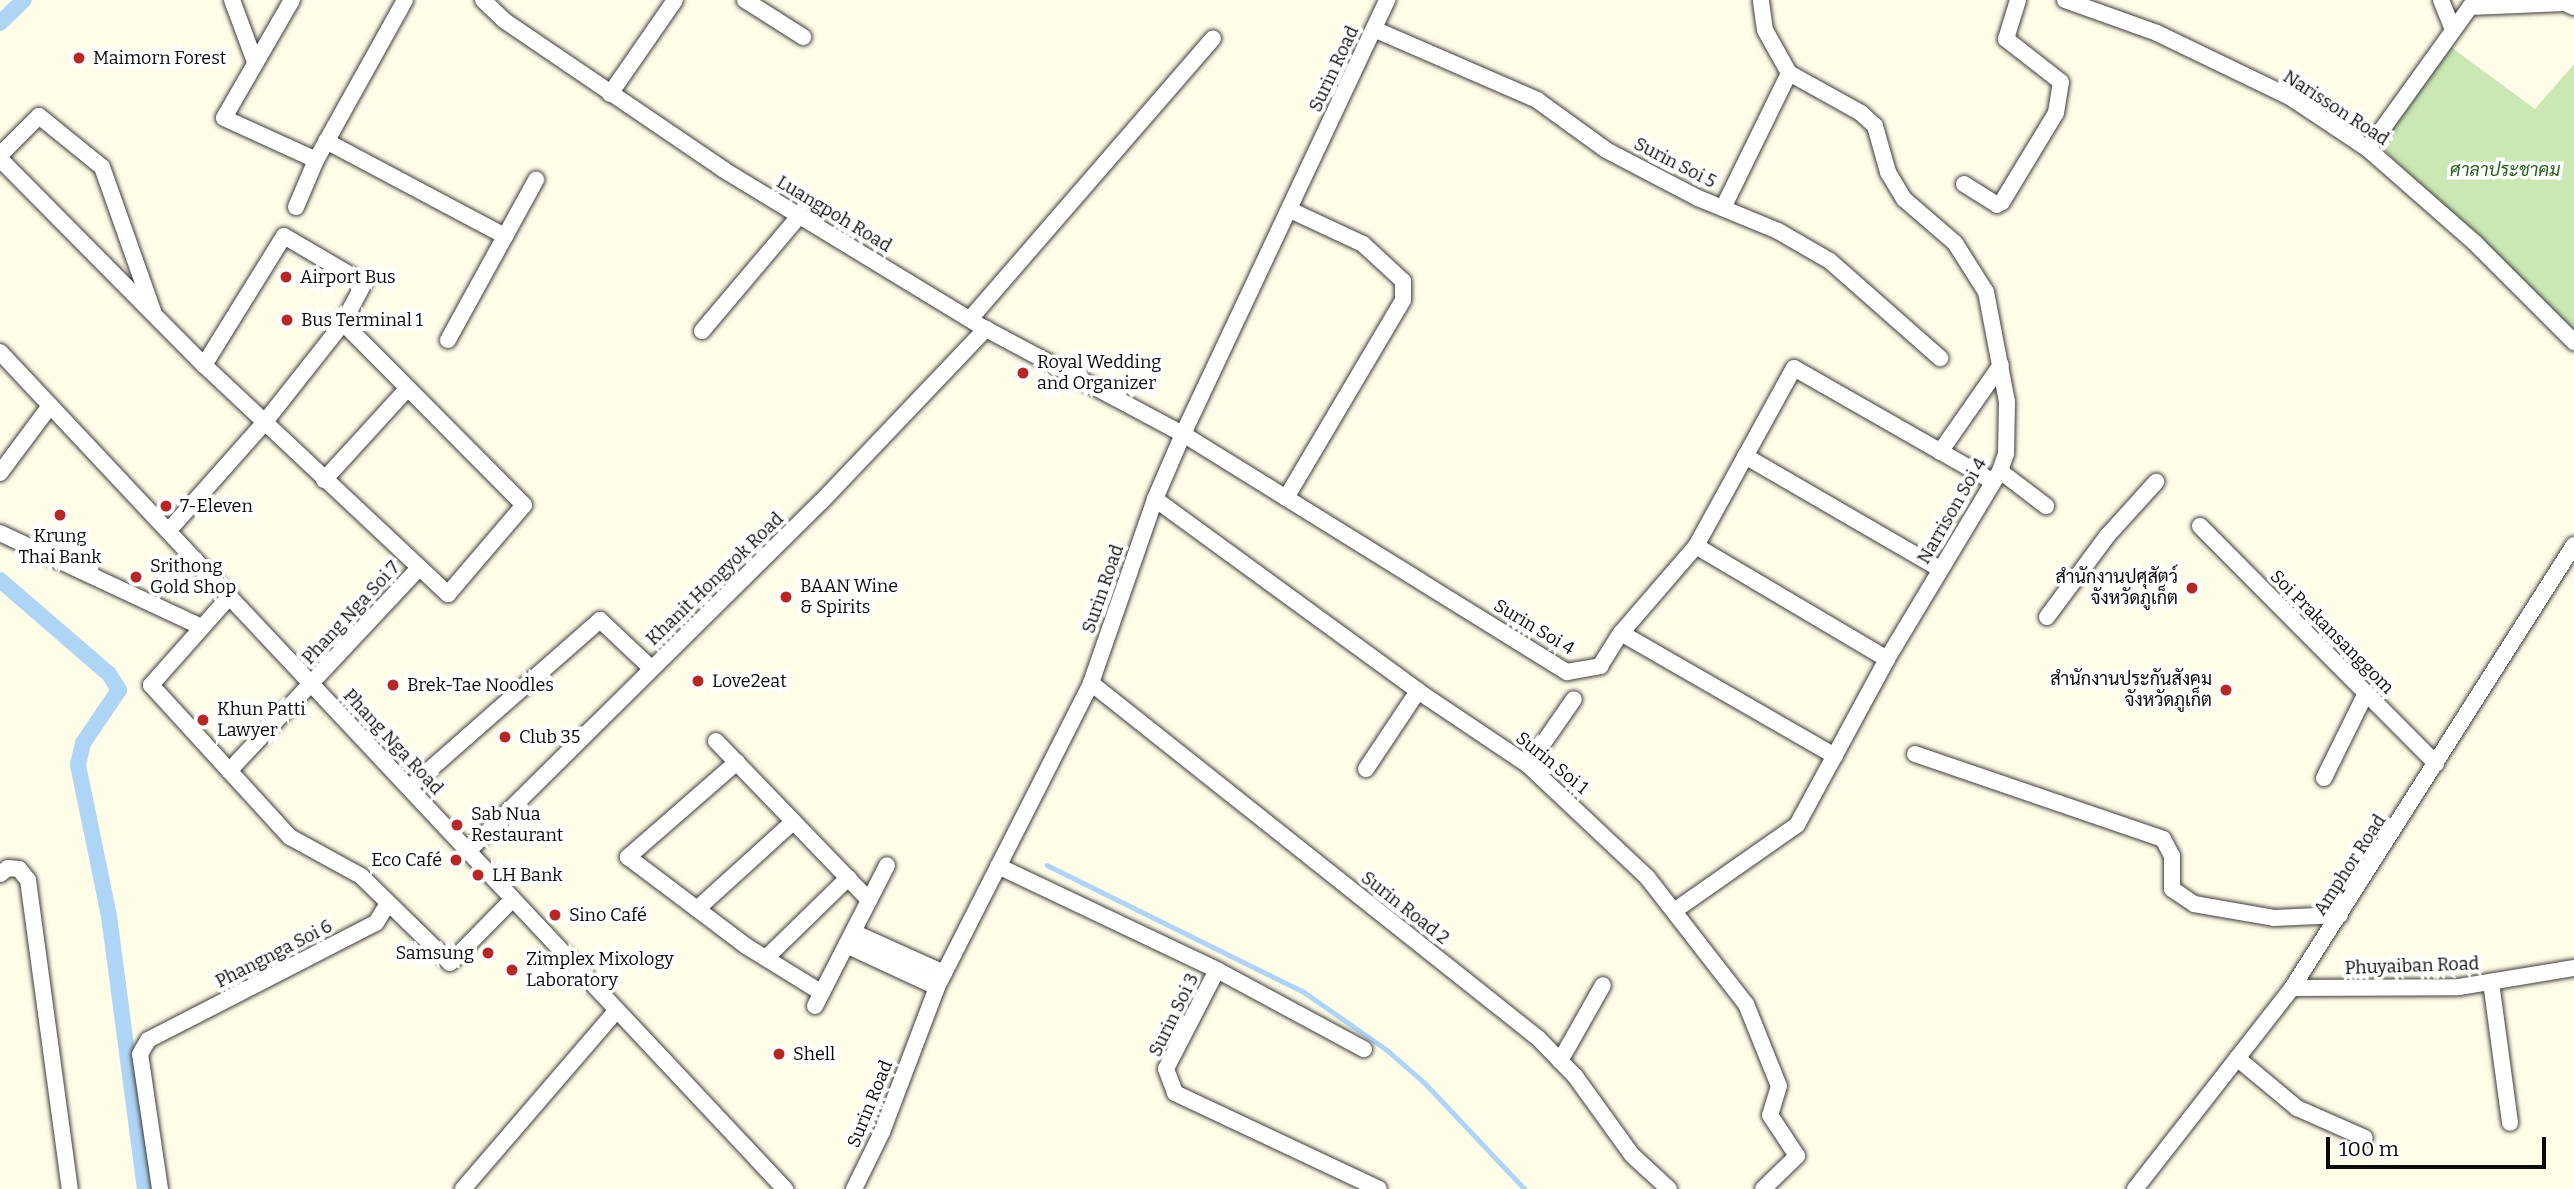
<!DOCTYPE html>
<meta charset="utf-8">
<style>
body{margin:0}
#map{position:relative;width:2574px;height:1189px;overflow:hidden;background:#fffce7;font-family:Bitter,Sarabun,serif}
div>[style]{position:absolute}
.green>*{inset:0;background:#cbe7b3}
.stream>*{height:4.5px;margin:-2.25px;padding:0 2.25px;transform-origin:2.25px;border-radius:2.25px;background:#aed5f5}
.canal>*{height:16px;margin:-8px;padding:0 8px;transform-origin:8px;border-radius:8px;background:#aed5f5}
.roads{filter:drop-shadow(0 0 2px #3d3d3d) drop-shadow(0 0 2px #3d3d3d)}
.minor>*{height:16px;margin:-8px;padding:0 8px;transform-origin:8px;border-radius:8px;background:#fff}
.dots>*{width:19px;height:19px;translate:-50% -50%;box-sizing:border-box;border:4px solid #fff;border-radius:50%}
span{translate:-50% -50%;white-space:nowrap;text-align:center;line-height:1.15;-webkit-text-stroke:7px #fff;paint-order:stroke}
.poi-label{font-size:18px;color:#0a0a0a}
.left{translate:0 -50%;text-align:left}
.right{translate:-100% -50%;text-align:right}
.street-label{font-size:18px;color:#0a0a0a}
.park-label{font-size:18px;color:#265f1d;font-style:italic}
.scale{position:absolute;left:2326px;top:1137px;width:220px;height:32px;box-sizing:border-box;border:4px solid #0a0a0a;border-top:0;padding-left:9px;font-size:21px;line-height:24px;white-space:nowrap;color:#0a0a0a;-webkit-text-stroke:5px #fff;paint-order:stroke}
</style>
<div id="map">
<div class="green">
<i style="clip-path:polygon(2448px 45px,2535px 109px,2574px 64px,2574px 334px,2379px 145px)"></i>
</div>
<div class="stream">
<i style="left:1047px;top:865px;width:287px;rotate:26.3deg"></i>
<i style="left:1304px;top:992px;width:101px;rotate:34.9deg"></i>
<i style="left:1387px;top:1050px;width:50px;rotate:41deg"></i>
<i style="left:1425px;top:1083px;width:146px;rotate:46.7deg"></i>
</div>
<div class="canal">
<i style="left:0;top:23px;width:33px;rotate:-44deg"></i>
<i style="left:0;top:580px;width:144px;rotate:40.8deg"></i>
<i style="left:109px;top:674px;width:19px;rotate:58deg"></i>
<i style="left:119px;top:690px;width:64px;rotate:124.2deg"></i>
<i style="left:83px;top:743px;width:23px;rotate:103deg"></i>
<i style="left:78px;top:765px;width:154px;rotate:78.4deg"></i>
<i style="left:109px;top:916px;width:275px;rotate:82.5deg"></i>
</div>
<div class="roads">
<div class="minor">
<i style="left:232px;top:0;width:66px;rotate:69.6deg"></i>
<i style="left:292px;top:0;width:136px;rotate:120deg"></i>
<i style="left:224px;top:118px;width:101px;rotate:24.5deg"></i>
<i style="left:483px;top:0;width:30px;rotate:44deg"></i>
<i style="left:505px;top:21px;width:265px;rotate:34.2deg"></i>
<i style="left:724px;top:170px;width:306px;rotate:31.3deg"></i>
<i style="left:986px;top:329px;width:223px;rotate:28.1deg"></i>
<i style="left:1183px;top:434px;width:452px;rotate:31.8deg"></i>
<i style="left:1567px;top:672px;width:34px;rotate:-10deg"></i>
<i style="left:1600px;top:666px;width:39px;rotate:-58deg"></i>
<i style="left:1621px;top:633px;width:115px;rotate:-49.2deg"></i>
<i style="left:1696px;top:546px;width:203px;rotate:-61.2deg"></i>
<i style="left:1794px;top:368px;width:228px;rotate:29.7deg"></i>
<i style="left:745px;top:0;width:69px;rotate:32.5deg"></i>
<i style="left:2065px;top:0;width:98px;rotate:19.7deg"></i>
<i style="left:2157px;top:33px;width:148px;rotate:25.7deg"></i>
<i style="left:2290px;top:97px;width:94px;rotate:33.7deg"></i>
<i style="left:2368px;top:149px;width:144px;rotate:41.3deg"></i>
<i style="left:2476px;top:244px;width:139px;rotate:45deg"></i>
<i style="left:2441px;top:0;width:32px;rotate:68deg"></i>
<i style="left:2470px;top:7px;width:95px;rotate:-2.4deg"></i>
<i style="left:2565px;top:3px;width:10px;rotate:24deg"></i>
<i style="left:1374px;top:29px;width:178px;rotate:23.5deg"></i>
<i style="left:1537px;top:100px;width:85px;rotate:35.9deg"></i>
<i style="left:1606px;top:150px;width:104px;rotate:27.6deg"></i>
<i style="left:1698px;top:198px;width:87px;rotate:22.4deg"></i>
<i style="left:1778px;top:231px;width:60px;rotate:30deg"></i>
<i style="left:1830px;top:261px;width:147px;rotate:41.4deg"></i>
<i style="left:610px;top:94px;width:114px;rotate:-55.3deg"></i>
<i style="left:326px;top:141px;width:203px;rotate:28deg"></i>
<i style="left:2368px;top:149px;width:183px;rotate:-54.3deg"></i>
<i style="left:0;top:155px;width:55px;rotate:-45deg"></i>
<i style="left:39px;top:116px;width:81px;rotate:39deg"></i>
<i style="left:102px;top:167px;width:153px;rotate:70.5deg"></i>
<i style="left:0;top:159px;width:290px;rotate:45.3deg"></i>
<i style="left:204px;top:365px;width:335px;rotate:43.2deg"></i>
<i style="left:448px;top:594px;width:117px;rotate:-49.5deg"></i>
<i style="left:524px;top:505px;width:257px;rotate:-134.8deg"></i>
<i style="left:1964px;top:184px;width:39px;rotate:32deg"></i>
<i style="left:1997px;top:205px;width:6px;rotate:-31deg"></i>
<i style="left:2002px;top:202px;width:104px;rotate:-58.8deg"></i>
<i style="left:2056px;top:113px;width:31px;rotate:-81deg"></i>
<i style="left:2061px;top:82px;width:70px;rotate:-142deg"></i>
<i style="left:2006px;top:39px;width:41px;rotate:-72.9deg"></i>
<i style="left:296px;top:207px;width:51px;rotate:-66.9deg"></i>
<i style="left:316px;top:160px;width:183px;rotate:-60.9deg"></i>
<i style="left:1723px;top:208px;width:150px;rotate:-63.9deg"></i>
<i style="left:970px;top:319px;width:371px;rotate:-49.1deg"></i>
<i style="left:702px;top:331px;width:152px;rotate:-49.8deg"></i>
<i style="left:448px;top:340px;width:183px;rotate:-61.2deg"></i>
<i style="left:0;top:352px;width:1148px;rotate:46.84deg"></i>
<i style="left:1940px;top:452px;width:106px;rotate:-55deg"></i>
<i style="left:1745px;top:456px;width:225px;rotate:30.1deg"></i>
<i style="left:2000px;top:471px;width:58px;rotate:37.3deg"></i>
<i style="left:0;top:473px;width:84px;rotate:-53.3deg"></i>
<i style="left:324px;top:480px;width:123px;rotate:-47.6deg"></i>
<i style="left:1286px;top:498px;width:230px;rotate:-59.4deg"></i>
<i style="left:1403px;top:300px;width:19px;rotate:-90deg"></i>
<i style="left:1403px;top:281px;width:54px;rotate:-137.2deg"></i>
<i style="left:1363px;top:244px;width:81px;rotate:-155deg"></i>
<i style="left:1155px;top:499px;width:326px;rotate:36.1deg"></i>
<i style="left:1418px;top:691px;width:133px;rotate:33.9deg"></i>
<i style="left:1528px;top:765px;width:163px;rotate:43.3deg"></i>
<i style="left:1647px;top:877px;width:161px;rotate:52.1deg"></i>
<i style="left:1746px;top:1004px;width:88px;rotate:68.1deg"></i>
<i style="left:1779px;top:1086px;width:30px;rotate:107deg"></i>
<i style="left:1770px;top:1115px;width:49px;rotate:56.6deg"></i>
<i style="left:1797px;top:1156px;width:47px;rotate:135.9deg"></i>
<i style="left:2200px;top:526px;width:335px;rotate:45.2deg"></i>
<i style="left:170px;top:529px;width:142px;rotate:-48.4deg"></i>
<i style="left:264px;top:423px;width:127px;rotate:-51.7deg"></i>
<i style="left:343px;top:323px;width:45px;rotate:-62.3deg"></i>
<i style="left:364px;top:283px;width:93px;rotate:-149.6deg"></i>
<i style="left:284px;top:236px;width:152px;rotate:121.8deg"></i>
<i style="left:0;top:533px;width:223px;rotate:25deg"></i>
<i style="left:1696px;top:546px;width:222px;rotate:30.6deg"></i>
<i style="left:230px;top:596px;width:119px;rotate:131.6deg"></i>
<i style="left:151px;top:685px;width:206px;rotate:47.6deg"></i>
<i style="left:290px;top:837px;width:81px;rotate:28.8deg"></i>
<i style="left:361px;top:876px;width:124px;rotate:44.3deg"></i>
<i style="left:450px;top:963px;width:88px;rotate:-45.5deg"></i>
<i style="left:2047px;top:617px;width:102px;rotate:-53.4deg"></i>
<i style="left:2108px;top:535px;width:72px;rotate:-47.8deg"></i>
<i style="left:1621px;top:633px;width:247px;rotate:29.9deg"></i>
<i style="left:1091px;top:683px;width:571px;rotate:38.46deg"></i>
<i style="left:1538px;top:1038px;width:53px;rotate:45.8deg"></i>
<i style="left:1575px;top:1076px;width:97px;rotate:54.2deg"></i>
<i style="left:1632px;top:1155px;width:50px;rotate:42.6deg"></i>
<i style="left:716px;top:741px;width:221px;rotate:46.1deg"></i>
<i style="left:1915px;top:754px;width:262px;rotate:18.9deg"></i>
<i style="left:2163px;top:839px;width:19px;rotate:62deg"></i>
<i style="left:2172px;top:856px;width:33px;rotate:90deg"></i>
<i style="left:2172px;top:889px;width:27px;rotate:34deg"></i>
<i style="left:2194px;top:904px;width:81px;rotate:9.9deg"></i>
<i style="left:2274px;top:918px;width:66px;rotate:-2.6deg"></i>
<i style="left:737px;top:762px;width:145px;rotate:138.9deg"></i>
<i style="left:628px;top:857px;width:148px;rotate:37deg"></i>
<i style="left:746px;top:946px;width:89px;rotate:31.7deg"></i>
<i style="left:1528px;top:765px;width:80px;rotate:-55.1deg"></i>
<i style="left:1366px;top:769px;width:94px;rotate:-56.3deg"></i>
<i style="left:229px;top:771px;width:278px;rotate:-46.9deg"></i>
<i style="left:2324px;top:778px;width:95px;rotate:-63.7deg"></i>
<i style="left:410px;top:787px;width:253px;rotate:-41.3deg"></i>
<i style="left:600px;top:620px;width:70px;rotate:43.3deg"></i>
<i style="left:467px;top:852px;width:499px;rotate:-44.7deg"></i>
<i style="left:822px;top:501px;width:238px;rotate:-46.4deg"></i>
<i style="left:998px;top:866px;width:242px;rotate:25.4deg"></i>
<i style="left:1217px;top:970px;width:111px;rotate:117.3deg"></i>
<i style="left:1166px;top:1069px;width:26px;rotate:69deg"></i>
<i style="left:1175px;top:1093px;width:225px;rotate:25.2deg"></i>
<i style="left:0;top:874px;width:10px;rotate:-37deg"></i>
<i style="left:8px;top:868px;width:11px;rotate:5deg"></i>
<i style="left:19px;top:869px;width:14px;rotate:51deg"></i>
<i style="left:28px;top:880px;width:312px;rotate:82.3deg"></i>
<i style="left:697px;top:909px;width:130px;rotate:-42.2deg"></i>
<i style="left:1674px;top:911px;width:150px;rotate:-35deg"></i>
<i style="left:1797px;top:825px;width:189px;rotate:-61.5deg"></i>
<i style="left:1887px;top:659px;width:219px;rotate:-59deg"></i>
<i style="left:2000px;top:471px;width:18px;rotate:-71deg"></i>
<i style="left:2006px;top:454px;width:52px;rotate:-88.9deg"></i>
<i style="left:2007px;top:402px;width:112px;rotate:-100.8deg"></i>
<i style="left:1986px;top:292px;width:58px;rotate:-122.3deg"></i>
<i style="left:1955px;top:243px;width:67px;rotate:-139.2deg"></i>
<i style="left:1904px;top:199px;width:31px;rotate:-121deg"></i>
<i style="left:1888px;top:172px;width:48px;rotate:-105.8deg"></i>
<i style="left:1875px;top:126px;width:19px;rotate:-137deg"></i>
<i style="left:1861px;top:113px;width:82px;rotate:-150.9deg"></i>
<i style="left:1789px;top:73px;width:49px;rotate:-119.2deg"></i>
<i style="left:1765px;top:30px;width:30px;rotate:-98deg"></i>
<i style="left:853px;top:932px;width:100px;rotate:24.3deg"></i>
<i style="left:846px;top:945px;width:100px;rotate:24.8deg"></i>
<i style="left:766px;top:958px;width:115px;rotate:-44.3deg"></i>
<i style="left:1217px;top:970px;width:167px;rotate:28.3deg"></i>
<i style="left:2491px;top:982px;width:142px;rotate:82.3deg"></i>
<i style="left:2292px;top:988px;width:167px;rotate:-0.3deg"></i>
<i style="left:2459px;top:987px;width:117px;rotate:-9.4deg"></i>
<i style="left:815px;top:1006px;width:158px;rotate:-62.9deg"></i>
<i style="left:2237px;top:1058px;width:78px;rotate:39.8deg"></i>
<i style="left:2297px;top:1108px;width:74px;rotate:23.8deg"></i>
<i style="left:1560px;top:1061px;width:87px;rotate:-60.5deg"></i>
<i style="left:160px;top:1189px;width:136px;rotate:-98.4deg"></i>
<i style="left:140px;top:1054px;width:16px;rotate:-60deg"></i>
<i style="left:148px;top:1040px;width:256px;rotate:-27.2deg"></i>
<i style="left:376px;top:923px;width:23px;rotate:-59deg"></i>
<i style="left:463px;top:1189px;width:235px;rotate:-49.3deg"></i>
<i style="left:854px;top:1189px;width:64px;rotate:-63.8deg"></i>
<i style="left:882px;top:1132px;width:155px;rotate:-69.2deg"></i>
<i style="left:937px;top:987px;width:341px;rotate:-63.1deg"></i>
<i style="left:1091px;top:683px;width:195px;rotate:-70.8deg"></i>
<i style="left:1155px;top:499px;width:71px;rotate:-66.7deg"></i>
<i style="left:1183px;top:434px;width:480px;rotate:-64.8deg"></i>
<i style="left:2135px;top:1189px;width:255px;rotate:-52deg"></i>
<i style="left:2292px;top:988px;width:525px;rotate:-57.52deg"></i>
</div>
</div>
<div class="dots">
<i style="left:79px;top:58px;background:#b62826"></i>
<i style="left:286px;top:277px;background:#b62826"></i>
<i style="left:287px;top:320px;background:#b62826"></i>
<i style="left:1023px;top:373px;background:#b62826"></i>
<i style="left:166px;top:506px;background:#b62826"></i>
<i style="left:60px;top:515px;background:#b62826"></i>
<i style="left:136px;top:577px;background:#b62826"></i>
<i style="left:2192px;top:588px;background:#b62826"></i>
<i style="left:786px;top:597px;background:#b62826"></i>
<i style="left:698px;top:681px;background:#b62826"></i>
<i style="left:393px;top:685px;background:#b62826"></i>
<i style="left:2226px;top:690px;background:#b62826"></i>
<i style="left:203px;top:720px;background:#b62826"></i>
<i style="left:505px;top:737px;background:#b62826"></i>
<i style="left:457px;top:825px;background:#b62826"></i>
<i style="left:456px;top:860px;background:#b62826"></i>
<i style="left:478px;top:875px;background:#b62826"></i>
<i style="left:555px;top:915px;background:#b62826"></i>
<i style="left:488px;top:953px;background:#b62826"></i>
<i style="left:512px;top:970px;background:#b62826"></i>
<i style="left:779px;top:1054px;background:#b62826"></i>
</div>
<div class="poi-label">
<span class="left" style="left:93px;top:58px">Maimorn Forest</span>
<span class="left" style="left:300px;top:277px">Airport Bus</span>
<span class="left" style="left:301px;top:320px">Bus Terminal 1</span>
<span class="left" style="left:1037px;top:373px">Royal Wedding<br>and Organizer</span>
<span class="left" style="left:180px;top:506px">7-Eleven</span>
<span style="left:60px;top:547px">Krung<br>Thai Bank</span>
<span class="left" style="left:150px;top:577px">Srithong<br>Gold Shop</span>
<span class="right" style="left:2178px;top:588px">สำนักงานปศุสัตว์<br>จังหวัดภูเก็ต</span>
<span class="left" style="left:800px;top:597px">BAAN Wine<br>&amp; Spirits</span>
<span class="right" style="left:2212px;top:690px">สำนักงานประกันสังคม<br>จังหวัดภูเก็ต</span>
<span class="left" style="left:712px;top:681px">Love2eat</span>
<span class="left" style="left:407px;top:685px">Brek-Tae Noodles</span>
<span class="left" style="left:217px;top:720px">Khun Patti<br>Lawyer</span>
<span class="left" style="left:519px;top:737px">Club 35</span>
<span class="left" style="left:471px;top:825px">Sab Nua<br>Restaurant</span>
<span class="right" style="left:442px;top:860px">Eco Café</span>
<span class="left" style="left:492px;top:875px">LH Bank</span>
<span class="left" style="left:569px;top:915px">Sino Café</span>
<span class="right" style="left:474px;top:953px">Samsung</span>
<span class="left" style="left:526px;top:970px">Zimplex Mixology<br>Laboratory</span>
<span class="left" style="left:793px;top:1054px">Shell</span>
</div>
<div class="street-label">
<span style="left:1334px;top:69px;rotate:-65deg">Surin Road</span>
<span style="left:2336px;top:108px;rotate:33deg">Narisson Road</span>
<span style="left:1675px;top:163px;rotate:27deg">Surin Soi 5</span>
<span style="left:834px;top:214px;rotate:31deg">Luangpoh Road</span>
<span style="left:1952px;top:511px;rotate:-60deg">Narrison Soi 4</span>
<span style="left:715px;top:579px;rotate:-44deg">Khanit Hongyok Road</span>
<span style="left:1103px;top:589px;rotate:-71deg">Surin Road</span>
<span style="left:351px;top:613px;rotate:-47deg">Phang Nga Soi 7</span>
<span style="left:1534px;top:627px;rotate:31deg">Surin Soi 4</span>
<span style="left:2332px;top:632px;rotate:45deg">Soi Prakansanggom</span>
<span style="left:393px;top:742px;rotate:47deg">Phang Nga Road</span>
<span style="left:1552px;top:763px;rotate:39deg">Surin Soi 1</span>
<span style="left:2350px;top:865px;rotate:-57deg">Amphor Road</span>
<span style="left:1405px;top:908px;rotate:38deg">Surin Road 2</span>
<span style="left:274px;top:954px;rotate:-27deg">Phangnga Soi 6</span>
<span style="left:2412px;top:966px;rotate:-2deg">Phuyaiban Road</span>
<span style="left:1174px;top:1015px;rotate:-64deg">Surin Soi 3</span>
<span style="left:870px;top:1104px;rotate:-68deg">Surin Road</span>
</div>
<div class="park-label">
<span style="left:2505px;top:170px">ศาลาประชาคม</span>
</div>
<div class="scale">100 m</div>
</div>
